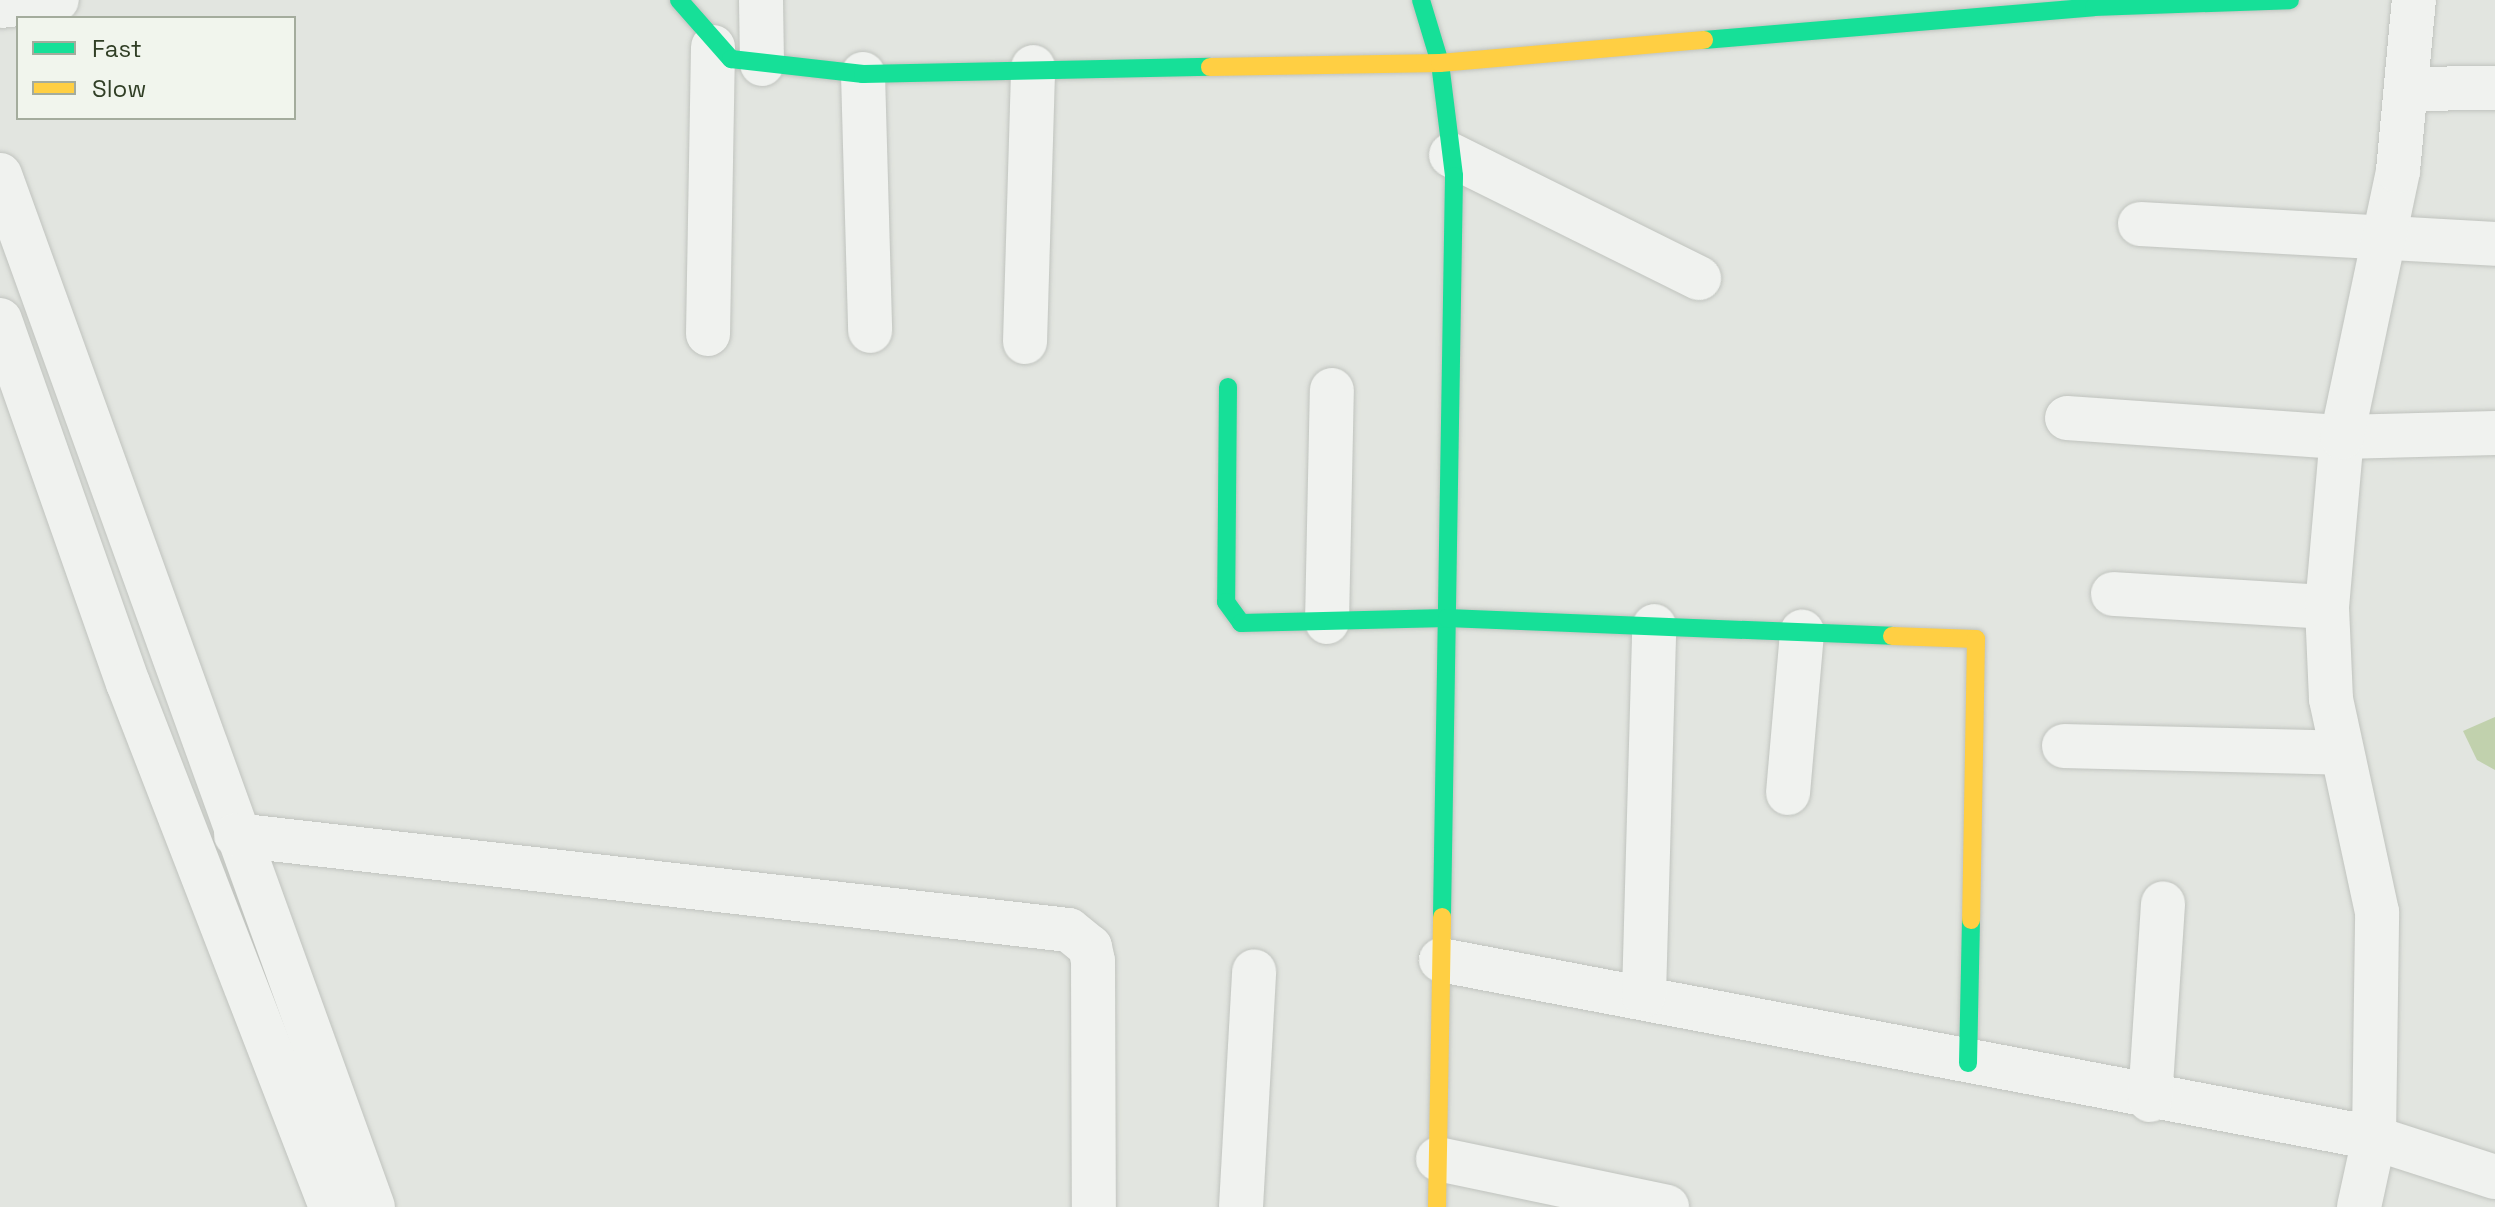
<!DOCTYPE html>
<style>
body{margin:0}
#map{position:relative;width:2495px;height:1207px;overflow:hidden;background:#e2e5e0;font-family:"Space Grotesk",sans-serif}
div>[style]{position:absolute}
.water>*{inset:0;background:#c1d1ad}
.roads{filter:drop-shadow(0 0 2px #c0c3be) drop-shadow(0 0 2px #c0c3be)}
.street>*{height:44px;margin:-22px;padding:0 22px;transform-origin:22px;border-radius:22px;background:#f0f2ef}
.fast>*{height:18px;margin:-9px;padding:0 9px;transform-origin:9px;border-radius:9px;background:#16e098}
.slow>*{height:18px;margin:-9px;padding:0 9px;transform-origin:9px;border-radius:9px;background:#ffcf43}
span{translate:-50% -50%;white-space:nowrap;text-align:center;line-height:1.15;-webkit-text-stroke:7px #f1f5ed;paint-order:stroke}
.legend{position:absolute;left:16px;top:16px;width:280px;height:104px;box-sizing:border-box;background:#f1f5ed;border:2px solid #a4ac9d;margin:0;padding:10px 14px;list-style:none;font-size:24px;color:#313f26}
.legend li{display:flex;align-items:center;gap:16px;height:40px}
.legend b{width:40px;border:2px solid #a4ac9d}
</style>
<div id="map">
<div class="water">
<i style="clip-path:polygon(2495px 717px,2495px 770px,2477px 760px,2463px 731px)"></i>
</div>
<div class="roads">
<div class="street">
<i style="left:761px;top:0;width:64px;rotate:89.1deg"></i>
<i style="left:0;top:6px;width:57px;rotate:-6deg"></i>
<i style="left:863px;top:74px;width:257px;rotate:88.4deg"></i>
<i style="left:2407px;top:89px;width:88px;rotate:-0.7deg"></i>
<i style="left:1451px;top:155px;width:277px;rotate:26.4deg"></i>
<i style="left:0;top:175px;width:1097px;rotate:70.13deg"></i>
<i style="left:2140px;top:224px;width:356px;rotate:3.2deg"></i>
<i style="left:0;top:320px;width:385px;rotate:70.6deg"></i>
<i style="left:128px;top:683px;width:562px;rotate:68.82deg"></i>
<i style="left:708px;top:334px;width:287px;rotate:-89deg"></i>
<i style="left:1025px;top:342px;width:275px;rotate:-88.3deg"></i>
<i style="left:2067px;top:418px;width:276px;rotate:4deg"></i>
<i style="left:2342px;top:437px;width:153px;rotate:-1.5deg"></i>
<i style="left:2113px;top:594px;width:214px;rotate:3.5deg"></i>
<i style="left:1327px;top:622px;width:232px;rotate:-88.8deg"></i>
<i style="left:2064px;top:746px;width:278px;rotate:1.4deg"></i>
<i style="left:1788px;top:793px;width:162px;rotate:-85deg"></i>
<i style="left:236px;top:835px;width:838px;rotate:6.51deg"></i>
<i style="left:1069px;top:930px;width:27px;rotate:39deg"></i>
<i style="left:1090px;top:947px;width:14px;rotate:78deg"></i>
<i style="left:1093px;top:961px;width:246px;rotate:89.8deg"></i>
<i style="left:1441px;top:960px;width:950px;rotate:10.8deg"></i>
<i style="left:2374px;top:1138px;width:127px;rotate:17.9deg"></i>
<i style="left:1644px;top:995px;width:369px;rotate:-88.4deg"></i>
<i style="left:2150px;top:1100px;width:197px;rotate:-86.2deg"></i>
<i style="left:1438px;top:1159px;width:234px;rotate:11.8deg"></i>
<i style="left:1241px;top:1207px;width:236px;rotate:-86.8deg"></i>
<i style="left:2359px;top:1207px;width:71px;rotate:-77.7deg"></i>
<i style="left:2374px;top:1138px;width:226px;rotate:-89.2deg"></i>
<i style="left:2377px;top:912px;width:218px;rotate:-102.2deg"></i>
<i style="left:2331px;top:699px;width:92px;rotate:-92.5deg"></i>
<i style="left:2327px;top:607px;width:171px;rotate:-85deg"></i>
<i style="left:2342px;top:437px;width:272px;rotate:-78.1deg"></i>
<i style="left:2398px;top:171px;width:172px;rotate:-84.7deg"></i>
</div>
<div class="fast">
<i style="left:679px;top:0;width:79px;rotate:48.6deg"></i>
<i style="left:731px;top:59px;width:133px;rotate:6.5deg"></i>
<i style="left:863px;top:74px;width:347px;rotate:-1.2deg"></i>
<i style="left:1421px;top:0;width:66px;rotate:73.2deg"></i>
<i style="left:1440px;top:63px;width:114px;rotate:82.9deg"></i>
<i style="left:1454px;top:176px;width:741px;rotate:90.93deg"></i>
<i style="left:1704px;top:40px;width:391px;rotate:-4.8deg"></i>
<i style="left:2094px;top:7px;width:196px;rotate:-2deg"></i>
<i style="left:1228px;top:387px;width:215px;rotate:90.5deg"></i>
<i style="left:1226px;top:602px;width:26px;rotate:54deg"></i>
<i style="left:1241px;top:623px;width:206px;rotate:-1.4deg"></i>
<i style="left:1447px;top:618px;width:445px;rotate:2.3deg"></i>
<i style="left:1968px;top:1063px;width:143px;rotate:-88.8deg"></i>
</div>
<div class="slow">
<i style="left:1210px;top:67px;width:230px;rotate:-1deg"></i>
<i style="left:1440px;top:63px;width:265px;rotate:-5deg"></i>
<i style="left:1892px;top:636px;width:84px;rotate:2deg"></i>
<i style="left:1976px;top:639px;width:281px;rotate:91deg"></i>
<i style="left:1437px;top:1207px;width:290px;rotate:-89deg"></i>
</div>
</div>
<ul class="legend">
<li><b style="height:10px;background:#16e098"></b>Fast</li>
<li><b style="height:10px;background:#ffcf43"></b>Slow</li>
</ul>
</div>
